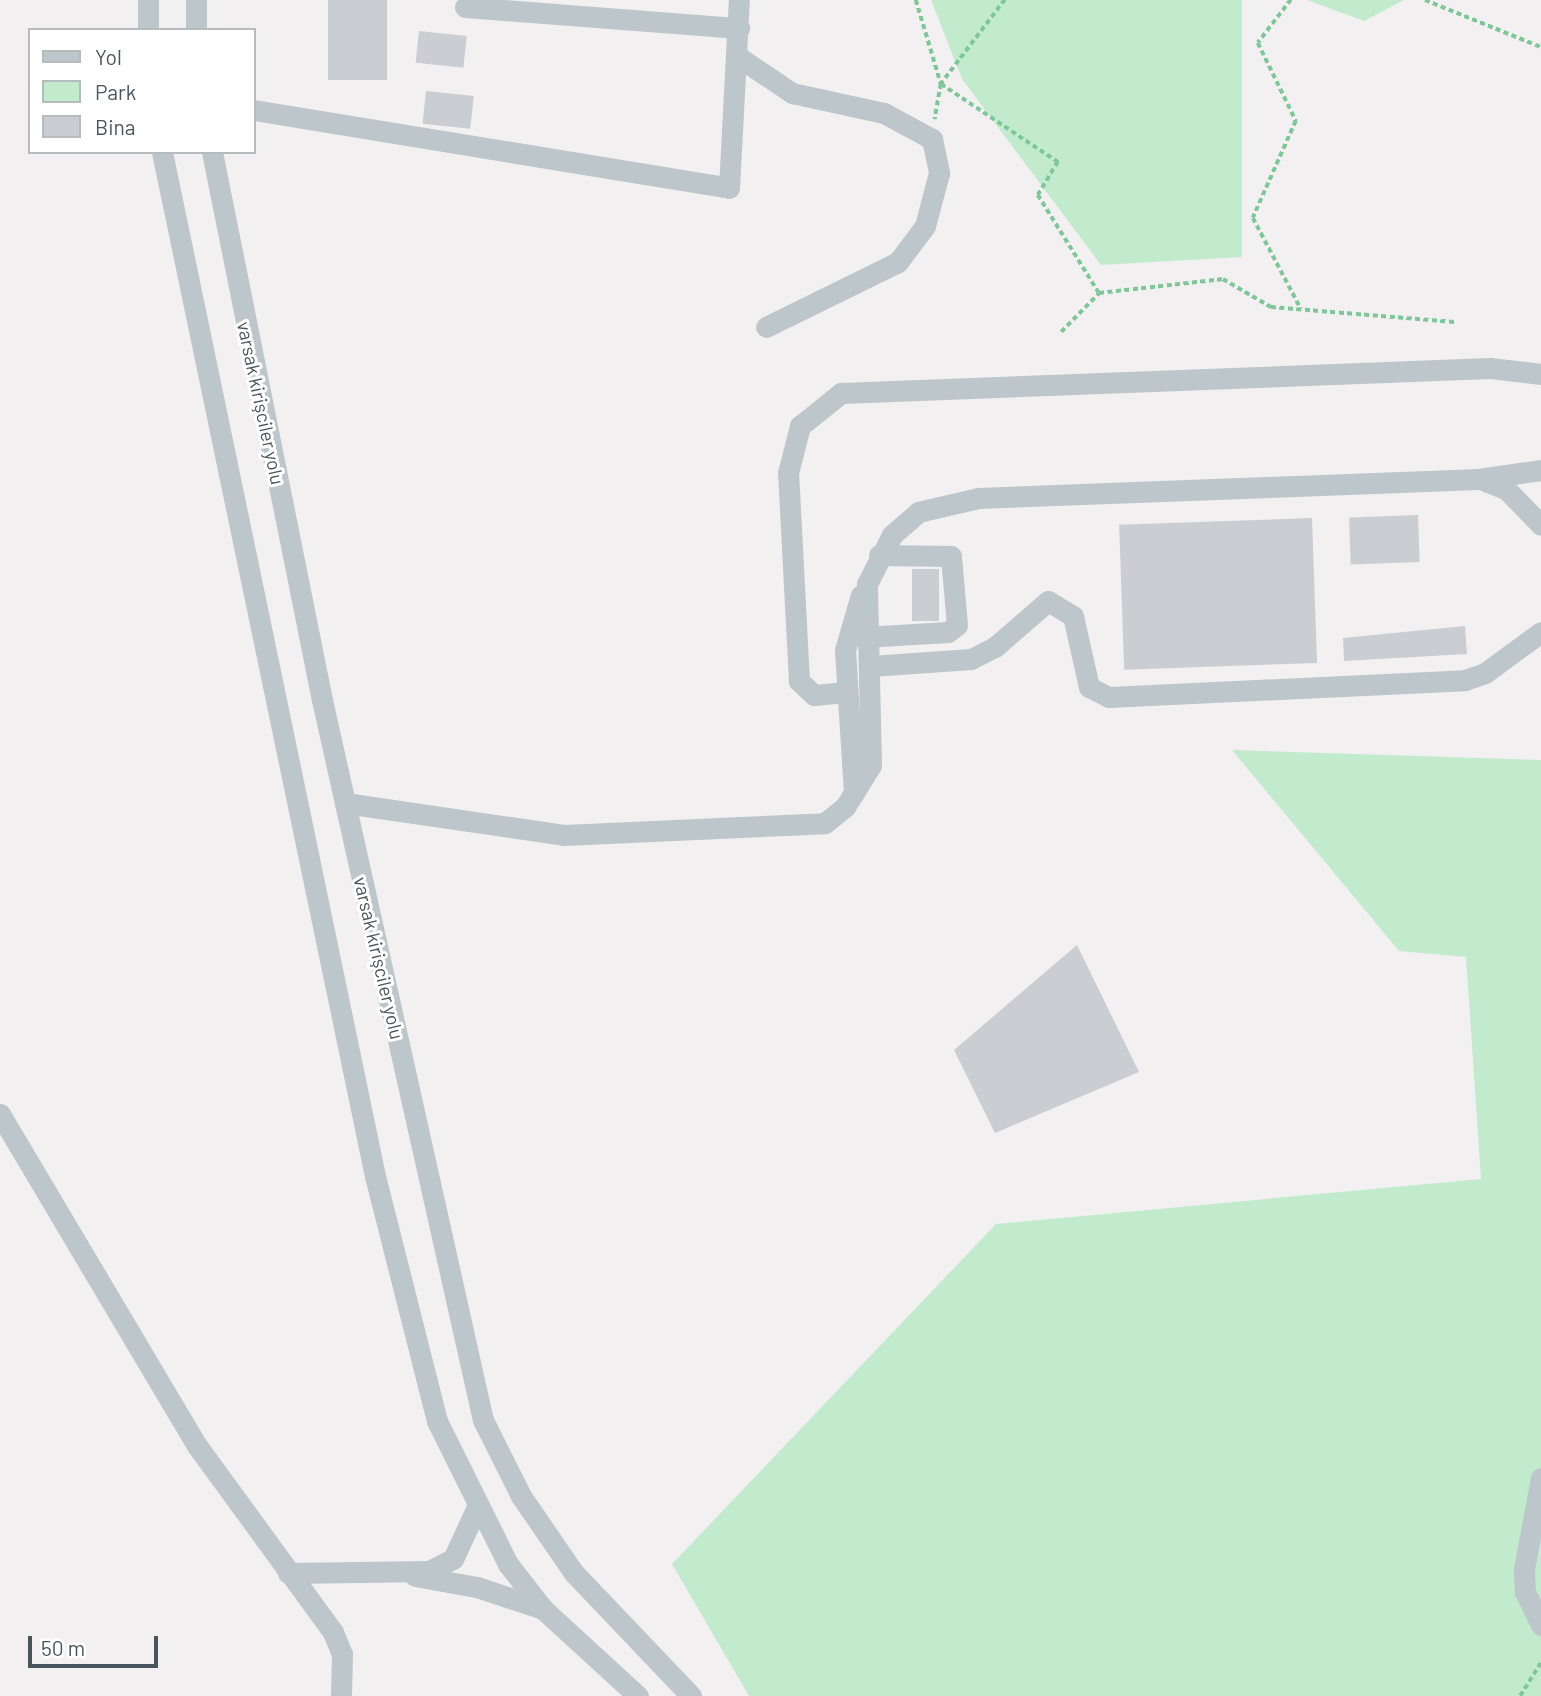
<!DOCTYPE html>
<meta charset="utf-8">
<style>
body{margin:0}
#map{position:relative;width:1541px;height:1696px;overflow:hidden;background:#f2f0f0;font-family:Barlow,sans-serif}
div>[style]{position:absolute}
.green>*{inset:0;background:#c2ebcd}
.building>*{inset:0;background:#caced2;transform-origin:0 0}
.path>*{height:3.5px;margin-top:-1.75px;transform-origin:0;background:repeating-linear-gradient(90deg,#7dc799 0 5px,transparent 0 8.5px)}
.minor>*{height:21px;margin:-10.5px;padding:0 10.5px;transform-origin:10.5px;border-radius:10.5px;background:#bdc6cb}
span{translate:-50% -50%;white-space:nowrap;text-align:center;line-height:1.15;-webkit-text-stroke:6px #fff;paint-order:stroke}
.street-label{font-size:19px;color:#49555c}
.legend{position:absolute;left:28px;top:28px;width:228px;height:126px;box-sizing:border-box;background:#fff;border:2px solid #b6bbbe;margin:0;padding:9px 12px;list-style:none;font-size:21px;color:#49555c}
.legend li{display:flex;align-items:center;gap:14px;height:35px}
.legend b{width:35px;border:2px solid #b6bbbe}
.scale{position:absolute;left:28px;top:1636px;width:130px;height:32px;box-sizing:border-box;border:4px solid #49555c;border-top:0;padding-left:9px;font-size:21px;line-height:24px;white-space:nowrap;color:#49555c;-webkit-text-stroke:5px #fff;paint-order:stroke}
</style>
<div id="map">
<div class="green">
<i style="clip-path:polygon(931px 0,1242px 0,1242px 257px,1101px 265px,962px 79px)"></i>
<i style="clip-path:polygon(1307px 0,1404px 0,1364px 21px)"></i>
<i style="clip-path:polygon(1232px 750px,1541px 760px,1541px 1696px,749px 1696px,672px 1564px,996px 1224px,1481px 1179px,1466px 957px,1399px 951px)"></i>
</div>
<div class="building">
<i style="left:328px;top:0;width:59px;height:80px"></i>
<i style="left:419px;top:31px;width:48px;height:32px;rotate:6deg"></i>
<i style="left:426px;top:91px;width:48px;height:33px;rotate:6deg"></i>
<i style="left:1418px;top:515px;width:47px;height:69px;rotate:88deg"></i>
<i style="left:1312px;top:518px;width:145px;height:193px;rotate:88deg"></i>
<i style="left:912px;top:569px;width:27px;height:52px"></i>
<i style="clip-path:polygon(1465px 626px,1467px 654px,1344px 661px,1343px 638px)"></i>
<i style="clip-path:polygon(1077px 945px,1139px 1072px,995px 1133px,954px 1050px)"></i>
</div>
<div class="path">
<i style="left:916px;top:0;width:88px;rotate:73.4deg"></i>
<i style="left:941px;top:84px;width:36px;rotate:100deg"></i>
<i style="left:1005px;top:0;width:106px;rotate:127.3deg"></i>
<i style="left:941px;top:84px;width:141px;rotate:33.7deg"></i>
<i style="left:1058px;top:162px;width:39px;rotate:121deg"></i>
<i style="left:1038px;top:195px;width:115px;rotate:58.1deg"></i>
<i style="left:1291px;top:0;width:54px;rotate:127.5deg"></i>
<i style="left:1258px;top:43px;width:87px;rotate:64deg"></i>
<i style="left:1296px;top:121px;width:106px;rotate:113.9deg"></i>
<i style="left:1253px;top:218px;width:103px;rotate:62.2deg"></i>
<i style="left:1425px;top:0;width:125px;rotate:22.1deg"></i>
<i style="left:1061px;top:332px;width:54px;rotate:-45.7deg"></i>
<i style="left:1099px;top:293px;width:125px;rotate:-6.4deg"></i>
<i style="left:1223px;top:279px;width:56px;rotate:30.3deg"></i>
<i style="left:1271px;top:307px;width:184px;rotate:4.7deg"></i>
<i style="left:1520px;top:1696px;width:39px;rotate:-58deg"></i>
</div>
<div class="minor">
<i style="left:196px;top:0;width:30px;rotate:90deg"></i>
<i style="left:465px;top:7px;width:275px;rotate:4.4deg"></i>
<i style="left:148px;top:30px;width:30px;rotate:-90deg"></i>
<i style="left:740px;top:58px;width:63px;rotate:33.9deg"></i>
<i style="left:792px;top:93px;width:94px;rotate:12.3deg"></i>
<i style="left:884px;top:113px;width:55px;rotate:28.4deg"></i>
<i style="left:932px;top:139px;width:35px;rotate:78deg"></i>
<i style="left:939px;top:173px;width:55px;rotate:104.8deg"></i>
<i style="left:925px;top:226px;width:45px;rotate:126.9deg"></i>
<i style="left:898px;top:262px;width:147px;rotate:153.8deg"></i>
<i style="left:254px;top:110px;width:481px;rotate:9.3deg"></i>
<i style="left:729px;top:188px;width:188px;rotate:-87deg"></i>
<i style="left:162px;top:152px;width:1046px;rotate:78.25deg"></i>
<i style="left:375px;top:1176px;width:253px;rotate:75.8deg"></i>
<i style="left:437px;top:1421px;width:160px;rotate:63.6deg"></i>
<i style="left:508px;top:1564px;width:57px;rotate:52.1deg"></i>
<i style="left:543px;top:1609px;width:129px;rotate:42.5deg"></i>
<i style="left:212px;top:152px;width:559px;rotate:78.65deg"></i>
<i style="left:322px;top:700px;width:738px;rotate:77.4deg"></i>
<i style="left:483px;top:1420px;width:85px;rotate:63.4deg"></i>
<i style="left:521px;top:1496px;width:93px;rotate:55.5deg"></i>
<i style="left:574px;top:1573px;width:170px;rotate:46.4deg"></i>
<i style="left:1485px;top:481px;width:22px;rotate:21deg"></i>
<i style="left:1506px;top:489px;width:50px;rotate:45.8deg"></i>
<i style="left:864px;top:637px;width:84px;rotate:-3.4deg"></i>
<i style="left:948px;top:632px;width:11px;rotate:-38deg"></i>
<i style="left:957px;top:625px;width:69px;rotate:-95deg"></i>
<i style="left:951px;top:556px;width:72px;rotate:-179.2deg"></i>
<i style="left:871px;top:666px;width:100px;rotate:-4deg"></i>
<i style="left:971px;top:659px;width:27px;rotate:-27deg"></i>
<i style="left:995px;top:647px;width:70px;rotate:-41deg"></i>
<i style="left:1048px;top:601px;width:29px;rotate:31deg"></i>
<i style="left:1073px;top:616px;width:73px;rotate:77.3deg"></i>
<i style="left:1089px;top:687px;width:22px;rotate:27deg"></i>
<i style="left:1109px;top:697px;width:356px;rotate:-2.7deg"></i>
<i style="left:1465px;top:680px;width:21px;rotate:-19deg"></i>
<i style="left:1485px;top:673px;width:69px;rotate:-36.2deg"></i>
<i style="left:844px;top:692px;width:30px;rotate:174deg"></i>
<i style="left:814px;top:695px;width:21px;rotate:-137deg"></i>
<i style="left:799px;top:681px;width:208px;rotate:-93deg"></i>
<i style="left:788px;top:473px;width:49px;rotate:-75.7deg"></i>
<i style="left:800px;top:426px;width:53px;rotate:-38.8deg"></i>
<i style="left:841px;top:393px;width:649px;rotate:-2.21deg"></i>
<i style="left:1490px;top:368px;width:51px;rotate:6.7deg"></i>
<i style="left:854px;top:793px;width:143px;rotate:-93.6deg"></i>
<i style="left:845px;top:650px;width:57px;rotate:-73.8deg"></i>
<i style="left:345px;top:803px;width:221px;rotate:8.3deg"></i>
<i style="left:564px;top:835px;width:261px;rotate:-2.6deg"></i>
<i style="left:825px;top:823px;width:26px;rotate:-39deg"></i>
<i style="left:845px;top:807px;width:49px;rotate:-58.2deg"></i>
<i style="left:871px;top:765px;width:181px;rotate:-91.3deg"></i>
<i style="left:867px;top:584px;width:55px;rotate:-63deg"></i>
<i style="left:892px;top:535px;width:35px;rotate:-41deg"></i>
<i style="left:918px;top:512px;width:62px;rotate:-13.1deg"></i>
<i style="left:978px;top:498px;width:501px;rotate:-2.17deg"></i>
<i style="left:1479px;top:479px;width:63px;rotate:-8.3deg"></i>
<i style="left:0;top:1114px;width:387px;rotate:59.3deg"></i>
<i style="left:198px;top:1447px;width:229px;rotate:53.9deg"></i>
<i style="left:333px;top:1632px;width:24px;rotate:68deg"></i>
<i style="left:342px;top:1654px;width:42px;rotate:91.4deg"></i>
<i style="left:1541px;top:1478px;width:93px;rotate:100.6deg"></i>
<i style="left:1524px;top:1569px;width:23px;rotate:88deg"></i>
<i style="left:1525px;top:1592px;width:37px;rotate:64deg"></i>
<i style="left:288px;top:1573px;width:141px;rotate:-0.8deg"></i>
<i style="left:429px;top:1571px;width:27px;rotate:-27deg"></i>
<i style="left:453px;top:1559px;width:57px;rotate:-65.2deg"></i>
<i style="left:415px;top:1576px;width:63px;rotate:10.1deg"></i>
<i style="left:477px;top:1587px;width:70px;rotate:18.4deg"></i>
</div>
<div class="street-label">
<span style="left:261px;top:403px;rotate:78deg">varsak kirişciler yolu</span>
<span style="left:379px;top:958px;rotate:77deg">varsak kirişciler yolu</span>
</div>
<ul class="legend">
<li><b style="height:9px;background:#bdc6cb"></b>Yol</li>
<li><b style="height:19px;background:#c2ebcd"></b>Park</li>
<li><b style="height:19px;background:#caced2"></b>Bina</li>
</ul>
<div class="scale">50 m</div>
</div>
